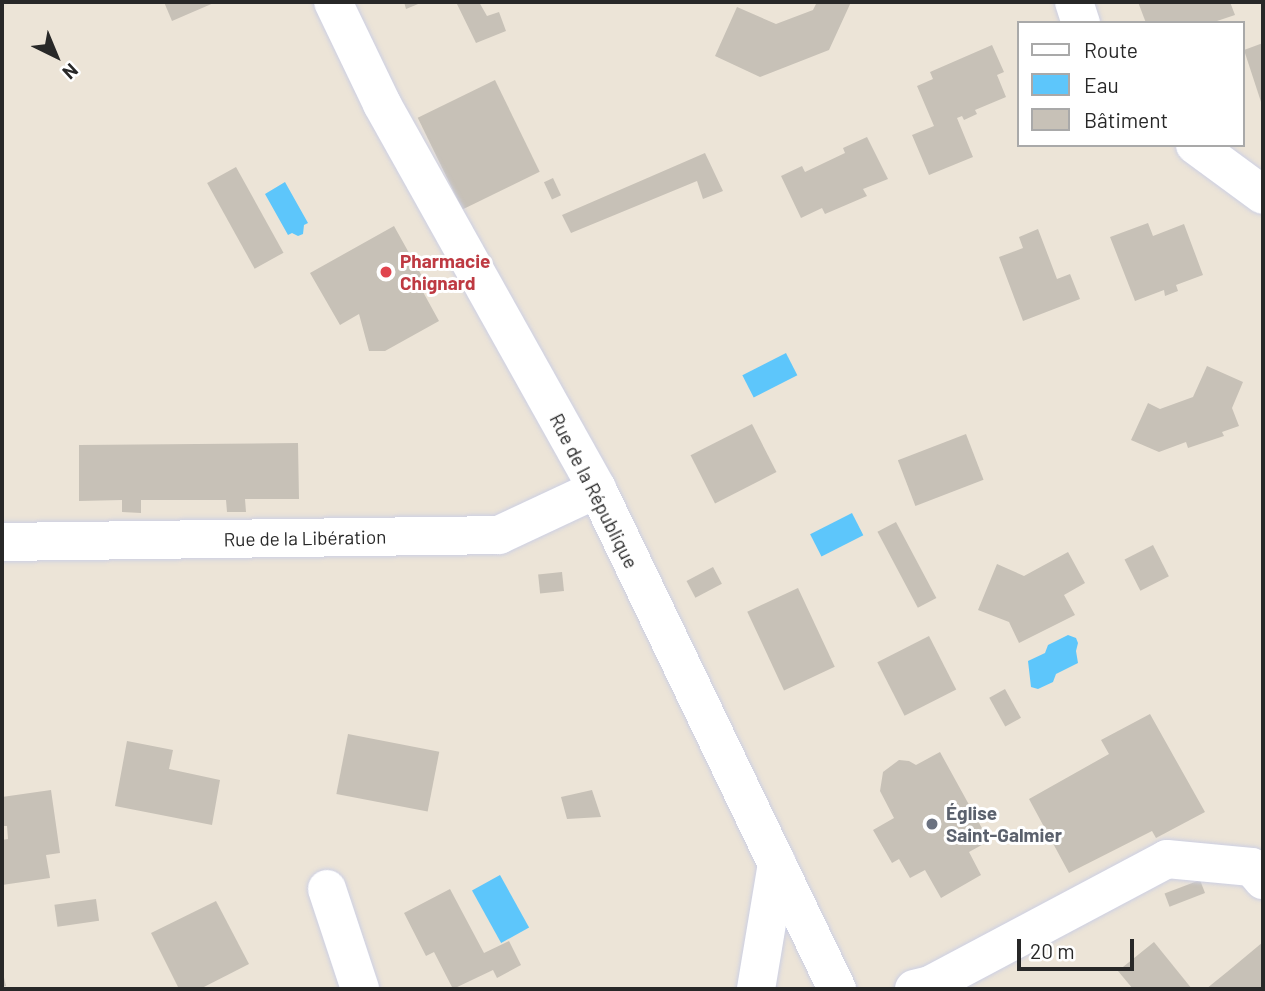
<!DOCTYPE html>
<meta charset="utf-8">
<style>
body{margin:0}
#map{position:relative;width:1265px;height:991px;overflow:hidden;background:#ece4d7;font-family:Barlow,sans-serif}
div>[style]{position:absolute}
.water>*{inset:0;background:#5dc6fb;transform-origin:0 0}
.building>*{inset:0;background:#c7c1b7;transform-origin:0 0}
.roads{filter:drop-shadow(0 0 2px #cccfe3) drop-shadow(0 0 2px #cccfe3)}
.minor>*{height:38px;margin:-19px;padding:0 19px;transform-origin:19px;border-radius:19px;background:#fff}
.tertiary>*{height:38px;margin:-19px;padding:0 19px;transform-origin:19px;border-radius:19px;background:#fff}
.dots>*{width:19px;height:19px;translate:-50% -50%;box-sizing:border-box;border:4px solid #fff;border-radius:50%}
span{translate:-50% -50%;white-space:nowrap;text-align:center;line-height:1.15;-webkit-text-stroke:6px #fff;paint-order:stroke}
.health-label{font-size:19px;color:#be3a42;font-weight:700}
.left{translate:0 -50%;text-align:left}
.street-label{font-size:19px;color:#282828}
.worship-label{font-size:19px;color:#5b616d;font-weight:700}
.frame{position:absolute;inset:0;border:4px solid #282828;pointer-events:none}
.legend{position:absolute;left:1017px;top:21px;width:228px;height:126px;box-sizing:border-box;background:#fff;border:2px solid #a9a9a9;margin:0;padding:9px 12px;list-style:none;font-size:21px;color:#282828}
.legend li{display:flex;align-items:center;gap:14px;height:35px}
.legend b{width:35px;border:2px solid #a9a9a9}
.north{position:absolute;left:21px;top:21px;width:70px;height:70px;-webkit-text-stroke:5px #fff;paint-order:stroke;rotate:137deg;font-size:19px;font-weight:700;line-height:28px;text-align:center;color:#282828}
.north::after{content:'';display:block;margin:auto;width:24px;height:32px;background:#282828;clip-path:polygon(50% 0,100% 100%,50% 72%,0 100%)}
.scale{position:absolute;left:1017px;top:939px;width:117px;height:32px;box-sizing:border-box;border:4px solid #282828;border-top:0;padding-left:9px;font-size:21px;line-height:24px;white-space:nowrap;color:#282828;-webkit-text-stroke:5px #fff;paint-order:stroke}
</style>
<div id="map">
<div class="water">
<i style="clip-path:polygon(285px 182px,308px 223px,304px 225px,303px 234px,298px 236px,292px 233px,288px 235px,265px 194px)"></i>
<i style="left:786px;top:353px;width:25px;height:49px;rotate:63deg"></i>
<i style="left:852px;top:513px;width:25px;height:47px;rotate:63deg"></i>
<i style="clip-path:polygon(1068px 635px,1076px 638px,1078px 643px,1076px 651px,1078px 663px,1056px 674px,1053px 682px,1038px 689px,1031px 687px,1028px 661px,1045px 653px,1048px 645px)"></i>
<i style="left:500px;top:875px;width:60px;height:32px;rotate:61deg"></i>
</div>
<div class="building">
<i style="clip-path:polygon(164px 2px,216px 2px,172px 21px)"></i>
<i style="clip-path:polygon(404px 2px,423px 2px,406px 9px)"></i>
<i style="clip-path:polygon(456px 2px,479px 2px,487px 16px,499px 12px,506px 31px,476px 43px)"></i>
<i style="clip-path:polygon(817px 2px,851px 2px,829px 50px,760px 77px,715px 56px,737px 7px,776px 24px,813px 10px)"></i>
<i style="clip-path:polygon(1138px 2px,1230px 2px,1235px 15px,1211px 23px,1146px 23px)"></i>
<i style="clip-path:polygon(1263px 43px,1263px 108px,1244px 50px)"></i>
<i style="clip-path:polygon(992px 45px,1004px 72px,997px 75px,1006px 97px,975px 110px,977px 114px,964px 120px,962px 116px,957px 118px,973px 157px,929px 175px,912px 135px,934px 126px,917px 86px,933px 79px,930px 72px)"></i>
<i style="left:495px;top:80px;width:102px;height:86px;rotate:64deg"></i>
<i style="clip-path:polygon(867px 137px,888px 179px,863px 189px,867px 196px,825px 214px,822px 208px,801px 218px,781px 176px,802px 166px,805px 172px,845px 153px,843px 148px)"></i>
<i style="clip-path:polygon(705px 153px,723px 191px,703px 199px,697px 181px,571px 233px,562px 215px)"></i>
<i style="left:236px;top:167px;width:98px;height:33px;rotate:61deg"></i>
<i style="left:553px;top:178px;width:19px;height:10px;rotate:65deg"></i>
<i style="clip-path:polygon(1148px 223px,1153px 236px,1184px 224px,1203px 275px,1176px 285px,1178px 291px,1165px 296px,1164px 290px,1135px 301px,1110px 237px)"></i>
<i style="clip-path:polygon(394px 226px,423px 278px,417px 281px,439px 321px,385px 351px,369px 351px,359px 314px,340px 325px,310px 273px)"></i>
<i style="clip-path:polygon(1038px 229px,1057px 279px,1070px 274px,1080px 299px,1023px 321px,999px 257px,1023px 248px,1019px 237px)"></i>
<i style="clip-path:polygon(1207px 366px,1243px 382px,1232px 408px,1239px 426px,1222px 432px,1224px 436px,1188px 448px,1186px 442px,1159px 452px,1131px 440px,1148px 403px,1160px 409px,1193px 397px)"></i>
<i style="left:752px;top:424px;width:54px;height:69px;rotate:63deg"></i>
<i style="left:966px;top:434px;width:49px;height:73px;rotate:69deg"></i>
<i style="clip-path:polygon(298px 443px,299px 499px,245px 499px,246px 512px,227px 512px,226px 500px,141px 500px,141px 513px,122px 512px,122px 500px,79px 501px,79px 445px)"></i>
<i style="left:896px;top:522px;width:86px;height:21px;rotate:62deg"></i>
<i style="left:1153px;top:545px;width:35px;height:32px;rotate:63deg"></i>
<i style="clip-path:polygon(1068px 552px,1085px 583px,1064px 595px,1075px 615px,1019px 643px,1009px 622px,978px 610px,997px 564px,1024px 576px)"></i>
<i style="left:713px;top:567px;width:19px;height:30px;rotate:62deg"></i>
<i style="left:562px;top:572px;width:19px;height:24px;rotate:84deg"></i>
<i style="left:798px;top:588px;width:87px;height:56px;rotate:65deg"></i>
<i style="left:929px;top:636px;width:60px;height:58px;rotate:63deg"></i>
<i style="left:1005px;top:689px;width:33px;height:18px;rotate:61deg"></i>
<i style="clip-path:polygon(1150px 714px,1205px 812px,1156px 838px,1152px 831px,1069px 873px,1029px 799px,1109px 754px,1101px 740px)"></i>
<i style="left:348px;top:734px;width:93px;height:61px;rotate:11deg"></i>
<i style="clip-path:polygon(127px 741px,173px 750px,169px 769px,220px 780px,212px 825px,115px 806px)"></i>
<i style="clip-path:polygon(940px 752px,989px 841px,969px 852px,981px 875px,941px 898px,925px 870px,910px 878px,899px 859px,892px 863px,873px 830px,894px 818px,880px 791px,883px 772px,899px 760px,909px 761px,916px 765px)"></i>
<i style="clip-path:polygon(51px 790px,60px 853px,46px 855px,50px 878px,2px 885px,2px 840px,8px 839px,7px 826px,3px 826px,2px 817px,2px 797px)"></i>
<i style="clip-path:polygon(592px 790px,601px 817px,567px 819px,561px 797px)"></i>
<i style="left:1200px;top:880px;width:14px;height:38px;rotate:69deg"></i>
<i style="clip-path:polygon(450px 889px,484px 953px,509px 941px,521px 965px,497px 978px,493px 970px,453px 989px,434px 952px,426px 956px,404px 913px)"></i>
<i style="left:96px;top:899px;width:22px;height:42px;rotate:82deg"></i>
<i style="clip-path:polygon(216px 901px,249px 964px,200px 989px,179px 989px,151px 933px)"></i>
<i style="clip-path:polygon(1154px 942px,1192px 989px,1133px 989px,1118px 971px)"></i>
<i style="clip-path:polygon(1263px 942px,1263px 989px,1206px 989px,1227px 972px)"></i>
<i style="clip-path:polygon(2px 969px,6px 986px,2px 987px)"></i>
</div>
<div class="roads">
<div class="minor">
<i style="left:1074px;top:2px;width:22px;rotate:72deg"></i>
<i style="left:1195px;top:145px;width:84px;rotate:36.3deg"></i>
<i style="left:2px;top:542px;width:497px;rotate:-0.8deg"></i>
<i style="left:499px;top:535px;width:108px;rotate:-25.1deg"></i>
<i style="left:327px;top:889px;width:105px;rotate:71.7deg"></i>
<i style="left:756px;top:989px;width:127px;rotate:-80.5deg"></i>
</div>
<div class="tertiary">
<i style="left:333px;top:2px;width:113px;rotate:64.3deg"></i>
<i style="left:382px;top:104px;width:441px;rotate:60.8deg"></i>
<i style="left:597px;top:489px;width:555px;rotate:64.36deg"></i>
<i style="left:914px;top:989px;width:16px;rotate:-14deg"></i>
<i style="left:930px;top:985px;width:268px;rotate:-28deg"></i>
<i style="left:1167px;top:859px;width:85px;rotate:5.4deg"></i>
<i style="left:1252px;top:867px;width:17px;rotate:50deg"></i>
</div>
</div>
<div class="dots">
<i style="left:386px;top:272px;background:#e0444e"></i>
<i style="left:932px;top:824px;background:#6b7280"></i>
</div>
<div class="health-label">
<span class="left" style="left:400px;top:272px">Pharmacie<br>Chignard</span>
</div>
<div class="street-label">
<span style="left:594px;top:491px;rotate:63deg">Rue de la République</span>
<span style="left:305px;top:538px;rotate:-1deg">Rue de la Libération</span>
</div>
<div class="worship-label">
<span class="left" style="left:946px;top:824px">Église<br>Saint-Galmier</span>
</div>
<div class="frame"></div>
<ul class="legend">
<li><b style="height:9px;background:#fff"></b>Route</li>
<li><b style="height:19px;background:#5dc6fb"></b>Eau</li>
<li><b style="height:19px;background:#c7c1b7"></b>Bâtiment</li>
</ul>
<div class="north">N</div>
<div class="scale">20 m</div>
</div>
